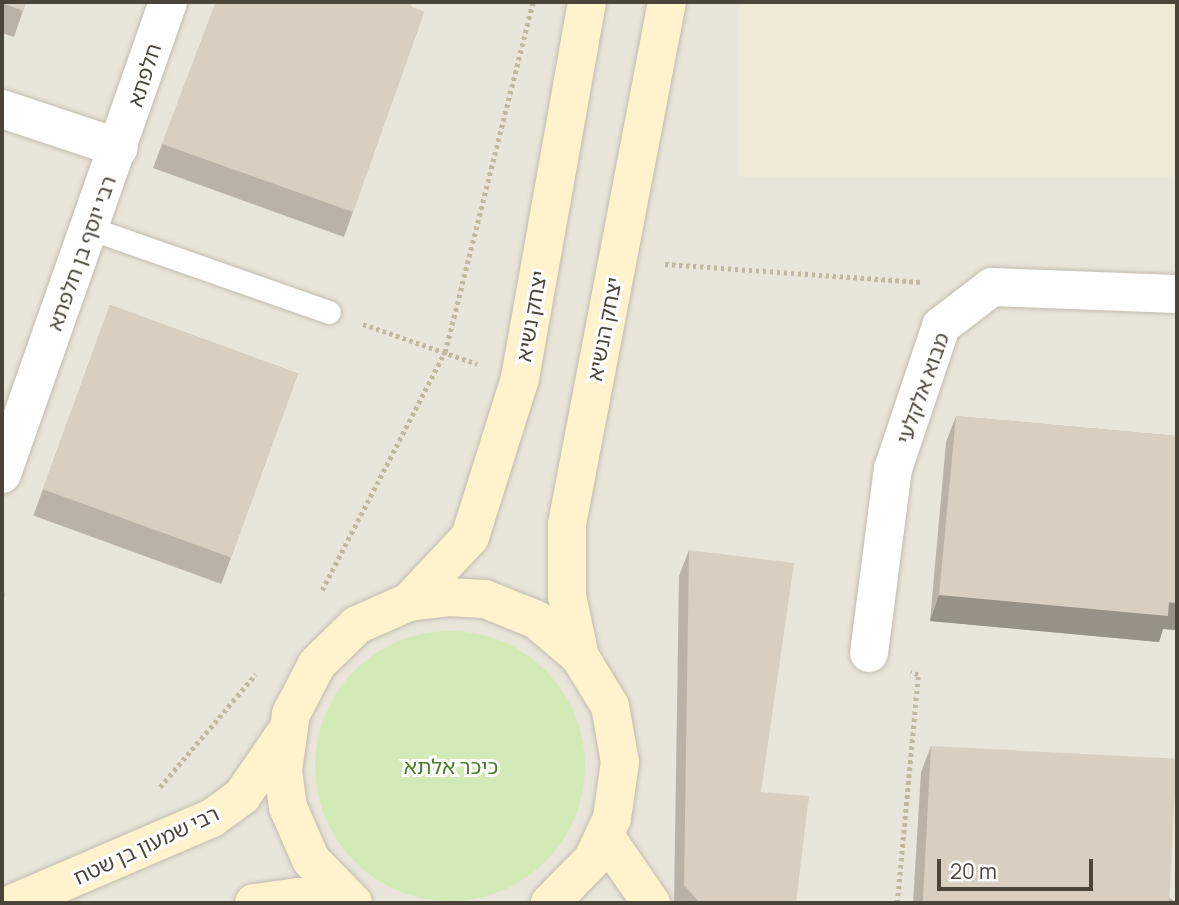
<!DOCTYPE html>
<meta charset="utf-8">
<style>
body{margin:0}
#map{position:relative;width:1179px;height:905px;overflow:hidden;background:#f6f3ec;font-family:Manrope,"Noto Sans Hebrew",sans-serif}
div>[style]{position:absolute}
.residential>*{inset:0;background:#eae5da;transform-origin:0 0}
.education>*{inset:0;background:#efe8d6;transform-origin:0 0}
.green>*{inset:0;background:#d2eab5}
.round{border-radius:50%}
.path>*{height:4.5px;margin-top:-2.25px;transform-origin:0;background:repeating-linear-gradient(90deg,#c4b79f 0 3.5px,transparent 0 7px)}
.roads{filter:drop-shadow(0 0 2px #c2bbae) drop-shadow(0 0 2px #c2bbae)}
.lane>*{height:23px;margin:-11.5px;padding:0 11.5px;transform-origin:11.5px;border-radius:11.5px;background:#fff}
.street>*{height:38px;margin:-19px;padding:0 19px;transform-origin:19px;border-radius:19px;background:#fff}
.secondary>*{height:38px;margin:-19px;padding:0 19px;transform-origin:19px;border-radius:19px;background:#fff3cd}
.wall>*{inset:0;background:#bab2a6;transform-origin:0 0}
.shaded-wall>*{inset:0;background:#979187}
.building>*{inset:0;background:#d8cfc1;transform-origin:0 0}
span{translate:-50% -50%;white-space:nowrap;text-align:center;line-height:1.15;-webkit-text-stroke:6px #fff;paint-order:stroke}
.street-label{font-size:21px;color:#4b4439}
.park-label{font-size:21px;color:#4a7f2a}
.frame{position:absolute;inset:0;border:4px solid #4b4439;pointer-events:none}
.scale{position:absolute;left:937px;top:859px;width:156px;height:32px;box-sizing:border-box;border:4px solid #4b4439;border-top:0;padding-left:9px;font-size:21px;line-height:24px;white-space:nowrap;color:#4b4439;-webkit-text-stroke:5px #fff;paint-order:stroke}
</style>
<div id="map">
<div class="residential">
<i style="left:2px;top:2px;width:1175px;height:901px"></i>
</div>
<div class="education">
<i style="left:739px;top:2px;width:438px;height:175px"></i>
</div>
<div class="green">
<i class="round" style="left:315px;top:631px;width:270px;height:270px"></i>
</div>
<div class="path">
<i style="left:665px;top:264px;width:257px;rotate:4deg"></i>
<i style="left:363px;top:324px;width:121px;rotate:19.3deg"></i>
<i style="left:322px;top:590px;width:268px;rotate:-62.7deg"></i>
<i style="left:445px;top:352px;width:361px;rotate:-75.9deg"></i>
<i style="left:160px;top:787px;width:148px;rotate:-49.7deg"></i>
<i style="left:897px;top:903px;width:229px;rotate:-84.7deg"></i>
<i style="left:918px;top:675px;width:8px;rotate:-157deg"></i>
</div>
<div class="roads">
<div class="lane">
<i style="left:89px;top:228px;width:254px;rotate:19.3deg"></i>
</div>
<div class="street">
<i style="left:2px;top:109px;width:123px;rotate:18.4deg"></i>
<i style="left:2px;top:474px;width:500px;rotate:-70.62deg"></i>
<i style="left:869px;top:653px;width:186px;rotate:-82.6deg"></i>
<i style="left:893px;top:469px;width:151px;rotate:-71.4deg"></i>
<i style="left:941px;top:326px;width:64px;rotate:-37.4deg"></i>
<i style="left:992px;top:287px;width:185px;rotate:2.2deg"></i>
</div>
<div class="secondary">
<i style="left:409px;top:602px;width:89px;rotate:-46.8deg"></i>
<i style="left:470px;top:537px;width:167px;rotate:-72.5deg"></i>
<i style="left:520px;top:378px;width:382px;rotate:-79.9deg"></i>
<i style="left:580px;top:657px;width:62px;rotate:-102deg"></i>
<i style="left:567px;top:596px;width:72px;rotate:-90deg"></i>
<i style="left:567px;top:524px;width:531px;rotate:-79.16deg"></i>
<i style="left:605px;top:836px;width:81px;rotate:55.5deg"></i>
<i style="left:14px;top:903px;width:215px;rotate:-23.2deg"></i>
<i style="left:212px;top:818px;width:37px;rotate:-36deg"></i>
<i style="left:242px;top:796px;width:75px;rotate:-55.3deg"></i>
<i style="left:254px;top:903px;width:45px;rotate:-7.6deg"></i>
<i style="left:299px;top:897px;width:50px;rotate:4.6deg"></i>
<i style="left:353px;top:903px;width:60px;rotate:-134.3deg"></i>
<i style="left:311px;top:860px;width:58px;rotate:-113.5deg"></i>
<i style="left:288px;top:807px;width:37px;rotate:-98deg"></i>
<i style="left:283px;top:770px;width:57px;rotate:-81.9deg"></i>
<i style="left:291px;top:714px;width:56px;rotate:-62.5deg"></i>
<i style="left:317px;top:664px;width:56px;rotate:-44.3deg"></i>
<i style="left:357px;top:625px;width:57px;rotate:-23.9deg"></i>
<i style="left:409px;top:602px;width:38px;rotate:-7deg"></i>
<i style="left:447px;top:597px;width:38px;rotate:3deg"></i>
<i style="left:485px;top:599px;width:56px;rotate:22deg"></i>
<i style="left:537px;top:620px;width:57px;rotate:40.7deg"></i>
<i style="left:580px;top:657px;width:57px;rotate:58.5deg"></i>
<i style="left:610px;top:706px;width:57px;rotate:79.9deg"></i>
<i style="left:620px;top:762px;width:57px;rotate:98.1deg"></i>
<i style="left:612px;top:818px;width:45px;rotate:114.9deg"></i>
<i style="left:593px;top:859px;width:62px;rotate:134.3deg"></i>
</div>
</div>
<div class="wall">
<i style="clip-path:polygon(2px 2px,26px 2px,14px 37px,2px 33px)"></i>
<i style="clip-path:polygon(216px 2px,411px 7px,424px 12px,344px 237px,153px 168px)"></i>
<i style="left:110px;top:305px;width:200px;height:224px;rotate:20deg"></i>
<i style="clip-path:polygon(956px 416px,1177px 436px,1177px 630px,1163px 629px,1159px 642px,930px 621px,946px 442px)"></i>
<i style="clip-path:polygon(689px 550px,761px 792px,796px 903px,674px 903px,679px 576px)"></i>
<i style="clip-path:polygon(931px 746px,1177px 903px,913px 903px,921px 772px)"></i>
</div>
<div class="shaded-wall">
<i style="clip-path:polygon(939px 595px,1177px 603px,1177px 630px,1163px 629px,1159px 642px,930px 621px)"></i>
</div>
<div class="building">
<i style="clip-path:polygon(2px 2px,26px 2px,23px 11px,2px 3px)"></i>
<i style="clip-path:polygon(216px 2px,413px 2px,411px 7px,424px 12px,353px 212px,162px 144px)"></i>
<i style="left:110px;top:305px;width:200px;height:196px;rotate:20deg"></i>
<i style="clip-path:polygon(956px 416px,1177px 436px,1177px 603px,1169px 602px,1168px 616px,939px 595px)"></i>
<i style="clip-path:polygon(689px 550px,794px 563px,761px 792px,809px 796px,796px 903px,700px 903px,684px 885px)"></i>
<i style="clip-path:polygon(2px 592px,6px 593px,2px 606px)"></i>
<i style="left:931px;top:746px;width:246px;height:157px;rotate:3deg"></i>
</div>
<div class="street-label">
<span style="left:144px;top:75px;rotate:-72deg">חלפתא</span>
<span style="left:81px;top:253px;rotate:-70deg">רבי יוסף בן חלפתא</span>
<span style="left:531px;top:316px;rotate:-80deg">יצחק נשיא</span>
<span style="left:604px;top:329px;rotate:-79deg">יצחק הנשיא</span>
<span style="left:922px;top:388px;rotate:-70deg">מבוא אלקלעי</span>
<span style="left:146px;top:845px;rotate:-25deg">רבי שמעון בן שטח</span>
</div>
<div class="park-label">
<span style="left:451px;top:766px">כיכר אלתא</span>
</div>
<div class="frame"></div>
<div class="scale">20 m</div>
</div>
